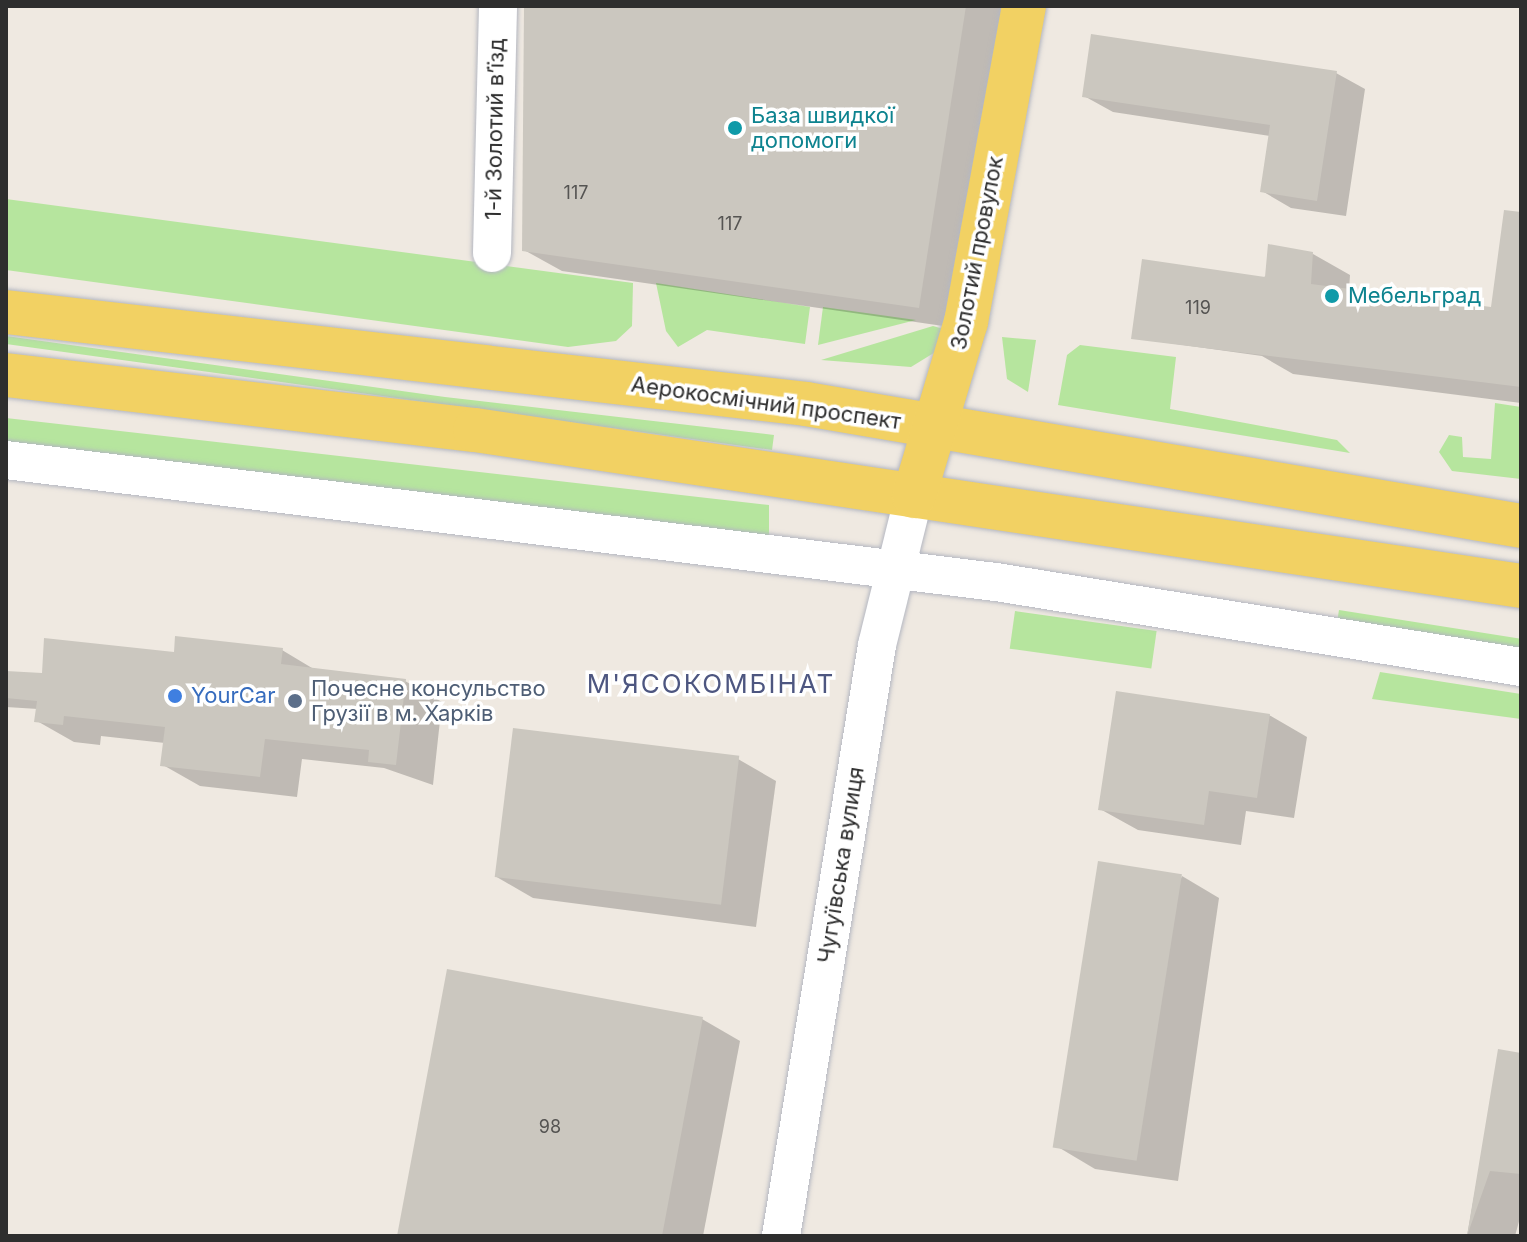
<!DOCTYPE html>
<meta charset="utf-8">
<style>
body{margin:0}
#map{position:relative;width:1527px;height:1242px;overflow:hidden;background:#efe9e1;font-family:Inter,sans-serif}
div>[style]{position:absolute}
.green>*{inset:0;background:#b6e59e;transform-origin:0 0}
.shadow>*{inset:0;background:#0003}
.building>*{inset:0;background:#cbc7bf;transform-origin:0 0}
.roads{filter:drop-shadow(0 0 2px #b4b7c1) drop-shadow(0 0 2px #b4b7c1)}
.minor>*{height:38px;margin:-19px;padding:0 19px;transform-origin:19px;border-radius:19px;background:#fff}
.major>*{height:44px;margin:-22px;padding:0 22px;transform-origin:22px;border-radius:22px;background:#f2d163}
.dots>*{width:22px;height:22px;translate:-50% -50%;box-sizing:border-box;border:4px solid #fff;border-radius:50%}
span{translate:-50% -50%;white-space:nowrap;text-align:center;line-height:1.15;-webkit-text-stroke:7px #fff;paint-order:stroke}
.number-label{font-size:18px;color:#555452}
.number-label span{-webkit-text-stroke-width:0}
.culture-label{font-size:22px;color:#0d838f}
.left{translate:0 -50%;text-align:left}
.street-label{font-size:22px;color:#2e2e2e}
.service-label{font-size:22px;color:#4e5e75}
.shop-label{font-size:22px;color:#366cbe}
.quarter-label{font-size:26px;color:#4d5680;letter-spacing:2px}
.frame{position:absolute;inset:0;border:8px solid #2e2e2e;pointer-events:none}
</style>
<div id="map">
<div class="green">
<i style="clip-path:polygon(6px 199px,633px 283px,632px 326px,616px 341px,568px 347px,6px 270px)"></i>
<i style="clip-path:polygon(656px 283px,810px 307px,805px 344px,707px 330px,678px 347px,666px 331px)"></i>
<i style="clip-path:polygon(823px 307px,916px 320px,818px 345px)"></i>
<i style="clip-path:polygon(933px 326px,947px 330px,937px 351px,911px 367px,821px 360px)"></i>
<i style="clip-path:polygon(6px 336px,445px 397px,774px 435px,772px 450px,6px 344px)"></i>
<i style="clip-path:polygon(1002px 337px,1036px 340px,1028px 392px,1007px 379px)"></i>
<i style="clip-path:polygon(1080px 345px,1176px 357px,1170px 409px,1337px 440px,1350px 453px,1058px 405px,1067px 355px)"></i>
<i style="clip-path:polygon(1495px 403px,1521px 407px,1521px 479px,1452px 471px,1439px 452px,1449px 435px,1462px 437px,1463px 457px,1491px 459px)"></i>
<i style="clip-path:polygon(6px 418px,769px 505px,769px 541px,6px 447px)"></i>
<i style="left:1339px;top:610px;width:184px;height:20px;rotate:9deg"></i>
<i style="left:1015px;top:611px;width:143px;height:38px;rotate:8deg"></i>
<i style="clip-path:polygon(1380px 672px,1521px 694px,1521px 719px,1372px 699px)"></i>
</div>
<div class="shadow">
<i style="clip-path:polygon(526px 6px,1006px 6px,957px 328px,562px 271px,524px 250px)"></i>
<i style="clip-path:polygon(1336px 73px,1365px 89px,1346px 216px,1291px 208px,1262px 191px,1270px 136px,1113px 112px,1084px 96px)"></i>
<i style="clip-path:polygon(1521px 214px,1521px 403px,1293px 374px,1262px 356px,1133px 338px,1313px 254px,1350px 275px,1349px 291px,1492px 309px)"></i>
<i style="clip-path:polygon(282px 650px,317px 671px,405px 681px,442px 702px,433px 785px,384px 768px,302px 759px,297px 797px,200px 786px,163px 765px,165px 743px,101px 736px,100px 745px,74px 742px,37px 721px,38px 709px,6px 707px,6px 673px,42px 675px,176px 655px)"></i>
<i style="clip-path:polygon(1269px 715px,1307px 737px,1294px 818px,1246px 811px,1241px 845px,1138px 830px,1100px 809px)"></i>
<i style="clip-path:polygon(738px 759px,776px 781px,756px 927px,533px 898px,495px 876px)"></i>
<i style="clip-path:polygon(1182px 876px,1219px 898px,1178px 1181px,1095px 1169px,1058px 1147px)"></i>
<i style="clip-path:polygon(702px 1019px,740px 1041px,703px 1236px,399px 1236px)"></i>
<i style="clip-path:polygon(1500px 1051px,1521px 1055px,1521px 1214px,1515px 1236px,1467px 1236px)"></i>
</div>
<div class="building">
<i style="clip-path:polygon(524px 6px,966px 6px,919px 308px,522px 251px)"></i>
<i style="clip-path:polygon(1091px 34px,1337px 71px,1317px 201px,1260px 192px,1270px 125px,1082px 97px)"></i>
<i style="clip-path:polygon(1504px 210px,1521px 212px,1521px 387px,1131px 339px,1142px 259px,1265px 277px,1268px 244px,1313px 252px,1311px 284px,1491px 307px)"></i>
<i style="clip-path:polygon(175px 636px,283px 648px,281px 664px,406px 679px,396px 765px,368px 762px,369px 750px,265px 739px,260px 777px,160px 766px,165px 727px,64px 716px,63px 725px,34px 722px,37px 701px,6px 698px,6px 671px,42px 673px,44px 638px,174px 652px)"></i>
<i style="clip-path:polygon(1116px 691px,1270px 714px,1257px 798px,1209px 791px,1204px 825px,1098px 810px)"></i>
<i style="left:513px;top:728px;width:228px;height:150px;rotate:7deg"></i>
<i style="left:1098px;top:861px;width:85px;height:290px;rotate:9deg"></i>
<i style="clip-path:polygon(447px 969px,703px 1017px,662px 1236px,397px 1236px)"></i>
<i style="clip-path:polygon(1498px 1049px,1521px 1053px,1521px 1174px,1490px 1171px,1467px 1236px)"></i>
</div>
<div class="roads">
<div class="minor">
<i style="left:492px;top:253px;width:247px;rotate:-88.6deg"></i>
<i style="left:6px;top:460px;width:997px;rotate:7.03deg"></i>
<i style="left:996px;top:582px;width:532px;rotate:9.2deg"></i>
<i style="left:781px;top:1236px;width:599px;rotate:-80.77deg"></i>
<i style="left:877px;top:645px;width:154px;rotate:-76.1deg"></i>
</div>
<div class="major">
<i style="left:6px;top:312px;width:805px;rotate:6.56deg"></i>
<i style="left:806px;top:404px;width:725px;rotate:9.68deg"></i>
<i style="left:6px;top:375px;width:472px;rotate:6.7deg"></i>
<i style="left:475px;top:430px;width:1058px;rotate:8.48deg"></i>
<i style="left:914px;top:496px;width:182px;rotate:-73.4deg"></i>
<i style="left:966px;top:322px;width:321px;rotate:-79.6deg"></i>
</div>
</div>
<div class="dots">
<i style="left:735px;top:128px;background:#0f9aa8"></i>
<i style="left:1332px;top:296px;background:#0f9aa8"></i>
<i style="left:175px;top:696px;background:#3f7fe0"></i>
<i style="left:295px;top:701px;background:#5c6f8a"></i>
</div>
<div class="number-label">
<span style="left:576px;top:193px">117</span>
<span style="left:730px;top:224px">117</span>
<span style="left:1198px;top:308px">119</span>
<span style="left:550px;top:1127px">98</span>
</div>
<div class="culture-label">
<span class="left" style="left:751px;top:128px">База швидкої<br>допомоги</span>
<span class="left" style="left:1348px;top:296px">Мебельград</span>
</div>
<div class="street-label">
<span style="left:495px;top:129px;rotate:-89deg">1-й Золотий в’їзд</span>
<span style="left:977px;top:253px;rotate:-79deg">Золотий провулок</span>
<span style="left:766px;top:403px;rotate:8deg">Аерокосмічний проспект</span>
<span style="left:841px;top:865px;rotate:-81deg">Чугуївська вулиця</span>
</div>
<div class="service-label">
<span class="left" style="left:311px;top:701px">Почесне консульство<br>Грузії в м. Харків</span>
</div>
<div class="shop-label">
<span class="left" style="left:191px;top:696px">YourCar</span>
</div>
<div class="quarter-label">
<span style="left:711px;top:684px">М'ЯСОКОМБІНАТ</span>
</div>
<div class="frame"></div>
</div>
